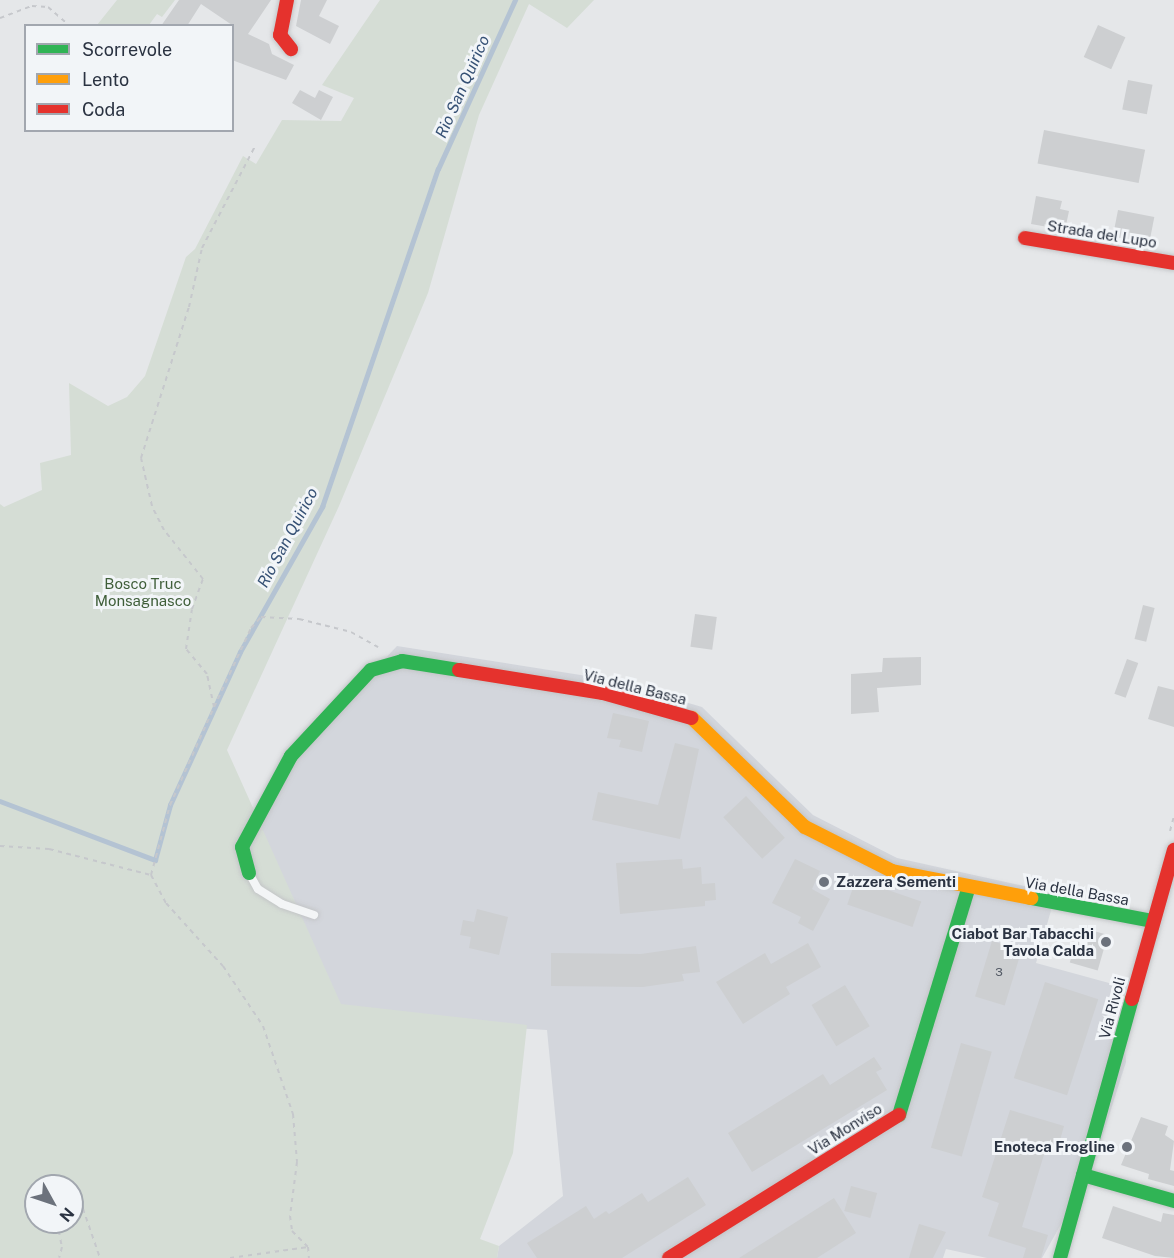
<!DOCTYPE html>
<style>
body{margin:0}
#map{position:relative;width:1174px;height:1258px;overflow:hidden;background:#e5e7e9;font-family:"Public Sans",sans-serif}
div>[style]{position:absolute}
.built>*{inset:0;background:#d3d6dc}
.green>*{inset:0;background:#d5ddd5}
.stream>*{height:4.5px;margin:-2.25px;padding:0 2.25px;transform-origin:2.25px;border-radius:2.25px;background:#b4c3d3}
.building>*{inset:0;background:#cdcfd1;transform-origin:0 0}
.path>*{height:2px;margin-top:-1px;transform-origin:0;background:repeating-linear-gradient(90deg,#c6c8cc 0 4.5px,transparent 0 9px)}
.roads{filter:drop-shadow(0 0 2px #c3c5c7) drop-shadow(0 0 2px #c3c5c7)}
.lane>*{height:8px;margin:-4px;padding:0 4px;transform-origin:4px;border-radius:4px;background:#f3f5f6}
.fast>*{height:14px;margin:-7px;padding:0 7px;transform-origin:7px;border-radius:7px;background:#30b455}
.slow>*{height:14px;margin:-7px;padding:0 7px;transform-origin:7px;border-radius:7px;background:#ff9f0a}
.jam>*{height:14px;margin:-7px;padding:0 7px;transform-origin:7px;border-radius:7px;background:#e5322d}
.dots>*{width:16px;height:16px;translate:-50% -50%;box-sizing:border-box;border:3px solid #f2f5f8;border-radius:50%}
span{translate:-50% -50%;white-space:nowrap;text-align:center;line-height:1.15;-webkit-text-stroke:6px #f2f5f8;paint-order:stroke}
.number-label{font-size:12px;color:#545b66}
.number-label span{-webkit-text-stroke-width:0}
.street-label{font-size:15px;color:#2b3342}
.park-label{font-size:15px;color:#3f5e39}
.poi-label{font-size:15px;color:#2b3342;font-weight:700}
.left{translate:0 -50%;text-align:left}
.right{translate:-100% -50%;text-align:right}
.water-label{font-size:16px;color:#365175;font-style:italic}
.legend{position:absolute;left:24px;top:24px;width:210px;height:108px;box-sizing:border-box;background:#f2f5f8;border:2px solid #a2a7af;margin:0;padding:8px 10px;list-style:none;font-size:18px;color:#2b3342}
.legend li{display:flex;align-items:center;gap:12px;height:30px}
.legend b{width:30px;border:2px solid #a2a7af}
.north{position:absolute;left:24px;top:1174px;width:60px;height:60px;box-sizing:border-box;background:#f2f5f8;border:2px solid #a2a7af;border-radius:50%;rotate:130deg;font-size:16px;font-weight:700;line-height:24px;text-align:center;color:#2b3342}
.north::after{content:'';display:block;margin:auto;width:21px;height:27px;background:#6c727c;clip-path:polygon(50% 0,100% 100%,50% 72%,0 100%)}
</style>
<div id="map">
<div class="built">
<i style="clip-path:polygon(397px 646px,606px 679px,702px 707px,813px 815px,897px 858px,1056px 893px,1036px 963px,1120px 986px,1126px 1062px,1092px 1169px,1042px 1258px,987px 1258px,946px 1249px,943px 1258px,497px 1258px,499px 1246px,563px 1196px,547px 1030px,333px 1018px,233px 874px,304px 744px)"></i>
</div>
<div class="green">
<i style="clip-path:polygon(117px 0,175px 0,162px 17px,157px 14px,149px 25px,97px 25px)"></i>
<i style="clip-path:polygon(evenodd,380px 0,594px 0,567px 28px,529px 4px,479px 115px,428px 293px,339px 506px,227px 750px,341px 1004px,527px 1025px,513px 1153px,480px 1239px,499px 1246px,497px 1258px,0 1258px,0 504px,4px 507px,42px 490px,40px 463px,71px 455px,69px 383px,108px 406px,127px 397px,145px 376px,186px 257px,195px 249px,243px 156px,256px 164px,282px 120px,341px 121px,354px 98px,322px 85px,380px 0,36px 1186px,72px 1186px,72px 1222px,36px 1222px,36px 1186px)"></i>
</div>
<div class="stream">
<i style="left:0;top:801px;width:166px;rotate:20.8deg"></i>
<i style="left:155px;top:860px;width:57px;rotate:-74.7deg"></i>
<i style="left:170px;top:805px;width:168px;rotate:-65.4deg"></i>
<i style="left:240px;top:652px;width:167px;rotate:-60.5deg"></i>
<i style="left:322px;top:507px;width:357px;rotate:-71.1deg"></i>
<i style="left:438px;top:169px;width:186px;rotate:-65.5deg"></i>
</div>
<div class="building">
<i style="clip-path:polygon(179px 0,271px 0,248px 34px,269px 44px,272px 54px,294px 65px,286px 80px,232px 60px,232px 25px,201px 4px,187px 26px,161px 26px)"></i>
<i style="clip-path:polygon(301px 0,327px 0,319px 16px,339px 26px,330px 44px,296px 26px)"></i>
<i style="left:1098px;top:25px;width:30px;height:35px;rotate:24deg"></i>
<i style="left:1128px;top:80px;width:25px;height:30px;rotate:11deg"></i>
<i style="clip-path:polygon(300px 90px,315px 98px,319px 90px,333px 97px,321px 120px,292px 103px)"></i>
<i style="left:1044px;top:130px;width:103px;height:34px;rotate:11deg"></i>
<i style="clip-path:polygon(1036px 196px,1062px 201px,1060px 209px,1069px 211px,1065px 230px,1031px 224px)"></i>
<i style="left:1118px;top:210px;width:37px;height:27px;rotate:11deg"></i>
<i style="left:1143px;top:605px;width:12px;height:35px;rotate:14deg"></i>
<i style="left:695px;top:614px;width:22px;height:33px;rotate:8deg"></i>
<i style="clip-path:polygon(921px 657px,921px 685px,877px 688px,879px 712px,851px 714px,851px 674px,882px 672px,883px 658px)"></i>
<i style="left:1127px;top:659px;width:12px;height:37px;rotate:20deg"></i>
<i style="clip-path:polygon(1158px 686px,1174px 690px,1174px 727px,1148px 719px)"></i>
<i style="clip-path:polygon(613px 713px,649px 721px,642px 752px,619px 747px,621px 740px,607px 738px)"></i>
<i style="clip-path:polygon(675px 743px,699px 749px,680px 839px,592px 820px,598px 792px,658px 805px)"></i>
<i style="left:746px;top:796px;width:57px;height:31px;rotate:47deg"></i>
<i style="clip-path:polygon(682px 859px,683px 869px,701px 867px,702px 884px,715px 883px,716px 900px,705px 901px,705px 906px,620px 914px,616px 863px)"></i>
<i style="clip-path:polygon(795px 859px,820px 871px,812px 889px,830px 899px,813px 931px,798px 923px,801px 917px,772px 903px)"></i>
<i style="left:856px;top:879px;width:69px;height:27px;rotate:19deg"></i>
<i style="clip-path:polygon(477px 909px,508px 917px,499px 955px,469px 948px,471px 937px,460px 935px,463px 920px,474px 922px)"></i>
<i style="left:1080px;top:927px;width:29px;height:37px;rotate:16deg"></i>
<i style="left:992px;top:941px;width:31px;height:58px;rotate:17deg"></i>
<i style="clip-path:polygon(808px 943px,821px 967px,786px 987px,790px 994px,743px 1024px,716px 982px,765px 953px,771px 964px)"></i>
<i style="clip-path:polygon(696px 946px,700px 972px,682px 974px,684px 981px,643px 987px,551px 986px,551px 953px,641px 954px)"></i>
<i style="left:1045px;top:982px;width:56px;height:101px;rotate:18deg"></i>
<i style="left:845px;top:985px;width:48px;height:39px;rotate:59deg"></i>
<i style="left:961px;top:1043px;width:32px;height:109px;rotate:16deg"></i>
<i style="clip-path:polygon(874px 1057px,882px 1069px,876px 1072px,887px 1090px,752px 1172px,728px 1133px,823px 1074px,830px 1085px)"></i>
<i style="clip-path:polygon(1010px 1110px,1064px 1126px,1057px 1151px,1046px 1148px,1022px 1227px,1048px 1235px,1041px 1258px,1023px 1258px,1026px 1248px,988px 1236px,999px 1203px,982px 1197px)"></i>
<i style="clip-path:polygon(1141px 1117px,1168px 1126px,1165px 1135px,1174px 1141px,1170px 1170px,1174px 1171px,1174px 1186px,1148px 1179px,1149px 1174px,1121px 1165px)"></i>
<i style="clip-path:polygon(688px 1177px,706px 1205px,622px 1258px,537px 1258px,527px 1243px,586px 1206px,594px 1219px,606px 1211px,609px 1214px,642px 1193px,648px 1202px)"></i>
<i style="left:851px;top:1186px;width:27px;height:26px;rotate:15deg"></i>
<i style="clip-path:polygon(834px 1198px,856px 1233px,817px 1258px,739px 1258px)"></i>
<i style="clip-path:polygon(1113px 1206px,1161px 1222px,1163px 1213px,1174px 1215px,1174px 1258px,1155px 1256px,1102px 1238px)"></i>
<i style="clip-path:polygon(919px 1224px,946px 1232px,933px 1258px,909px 1258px)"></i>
</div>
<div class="path">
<i style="left:0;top:18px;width:34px;rotate:-21deg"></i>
<i style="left:32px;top:6px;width:16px;rotate:4deg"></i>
<i style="left:48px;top:7px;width:29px;rotate:41deg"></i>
<i style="left:214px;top:707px;width:87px;rotate:-64.9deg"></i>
<i style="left:251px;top:628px;width:15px;rotate:-48deg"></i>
<i style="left:261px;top:617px;width:38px;rotate:3deg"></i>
<i style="left:299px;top:619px;width:54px;rotate:14deg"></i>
<i style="left:351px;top:632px;width:31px;rotate:29deg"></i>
<i style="left:1170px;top:831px;width:16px;rotate:-75deg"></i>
<i style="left:0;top:846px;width:49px;rotate:3.5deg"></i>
<i style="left:49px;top:849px;width:105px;rotate:14.3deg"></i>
<i style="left:151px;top:875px;width:32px;rotate:62deg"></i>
<i style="left:166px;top:903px;width:85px;rotate:47.9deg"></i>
<i style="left:223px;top:966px;width:72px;rotate:56.3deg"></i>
<i style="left:263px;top:1026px;width:93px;rotate:71.2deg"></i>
<i style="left:293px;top:1114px;width:48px;rotate:85.2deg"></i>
<i style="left:297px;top:1162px;width:54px;rotate:97.4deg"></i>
<i style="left:290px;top:1216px;width:15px;rotate:82deg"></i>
<i style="left:292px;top:1231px;width:23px;rotate:45deg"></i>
<i style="left:308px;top:1247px;width:11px;rotate:85deg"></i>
<i style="left:151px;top:875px;width:73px;rotate:-74.8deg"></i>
<i style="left:170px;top:805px;width:107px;rotate:-65.8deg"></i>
<i style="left:214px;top:707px;width:34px;rotate:-102deg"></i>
<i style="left:207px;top:674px;width:33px;rotate:-130deg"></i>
<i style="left:186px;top:649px;width:40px;rotate:-81.5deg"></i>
<i style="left:192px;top:609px;width:32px;rotate:-70deg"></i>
<i style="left:203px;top:579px;width:63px;rotate:-128.5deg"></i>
<i style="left:164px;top:530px;width:27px;rotate:-117deg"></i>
<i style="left:152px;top:506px;width:49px;rotate:-102.9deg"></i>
<i style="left:141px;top:458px;width:158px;rotate:-72.4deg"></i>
<i style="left:189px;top:307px;width:60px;rotate:-77.6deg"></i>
<i style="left:202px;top:248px;width:115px;rotate:-62.5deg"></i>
<i style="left:72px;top:1205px;width:9px;rotate:-32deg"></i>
<i style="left:80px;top:1200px;width:61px;rotate:71deg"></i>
<i style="left:57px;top:1222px;width:25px;rotate:79deg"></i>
<i style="left:62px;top:1247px;width:11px;rotate:105deg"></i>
<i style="left:230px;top:1258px;width:79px;rotate:-8deg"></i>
</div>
<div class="roads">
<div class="lane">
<i style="left:249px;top:873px;width:18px;rotate:61deg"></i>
<i style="left:258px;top:889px;width:28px;rotate:32deg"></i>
<i style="left:282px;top:904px;width:34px;rotate:19deg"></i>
</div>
<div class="fast">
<i style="left:249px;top:873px;width:27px;rotate:-105deg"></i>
<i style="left:242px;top:847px;width:103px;rotate:-61.7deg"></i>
<i style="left:291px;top:756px;width:117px;rotate:-47.1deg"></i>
<i style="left:371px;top:670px;width:32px;rotate:-16deg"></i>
<i style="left:402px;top:661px;width:58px;rotate:9deg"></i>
<i style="left:1031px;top:898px;width:124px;rotate:10.7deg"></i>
<i style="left:899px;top:1115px;width:236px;rotate:-73deg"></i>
<i style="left:1083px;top:1175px;width:95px;rotate:15.9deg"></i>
<i style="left:1060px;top:1258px;width:269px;rotate:-74.5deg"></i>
</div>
<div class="slow">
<i style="left:692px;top:718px;width:157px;rotate:44deg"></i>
<i style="left:805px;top:827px;width:97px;rotate:26.8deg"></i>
<i style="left:892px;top:871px;width:142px;rotate:11deg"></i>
</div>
<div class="jam">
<i style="left:287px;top:0;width:36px;rotate:101deg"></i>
<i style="left:280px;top:35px;width:18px;rotate:52deg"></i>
<i style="left:1025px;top:238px;width:151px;rotate:9.5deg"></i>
<i style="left:459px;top:670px;width:146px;rotate:9.1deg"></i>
<i style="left:603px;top:693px;width:92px;rotate:15.7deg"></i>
<i style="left:1132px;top:999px;width:155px;rotate:-74.3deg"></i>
<i style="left:669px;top:1258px;width:271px;rotate:-31.9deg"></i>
</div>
</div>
<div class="dots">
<i style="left:824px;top:882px;background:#6c727c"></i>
<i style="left:1106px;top:942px;background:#6c727c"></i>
<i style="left:1127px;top:1147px;background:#6c727c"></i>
</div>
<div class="number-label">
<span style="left:999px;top:973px">3</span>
</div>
<div class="street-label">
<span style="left:1102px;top:234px;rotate:9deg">Strada del Lupo</span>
<span style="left:635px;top:687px;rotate:14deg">Via della Bassa</span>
<span style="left:1077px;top:891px;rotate:10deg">Via della Bassa</span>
<span style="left:1112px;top:1008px;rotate:-75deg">Via Rivoli</span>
<span style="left:845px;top:1129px;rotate:-32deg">Via Monviso</span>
</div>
<div class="park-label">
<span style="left:143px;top:592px">Bosco Truc<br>Monsagnasco</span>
</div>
<div class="poi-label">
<span class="left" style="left:836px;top:882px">Zazzera Sementi</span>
<span class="right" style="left:1094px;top:942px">Ciabot Bar Tabacchi<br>Tavola Calda</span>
<span class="right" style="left:1115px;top:1147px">Enoteca Frogline</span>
</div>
<div class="water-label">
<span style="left:463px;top:87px;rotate:-66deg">Rio San Quirico</span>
<span style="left:288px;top:538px;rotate:-62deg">Rio San Quirico</span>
</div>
<ul class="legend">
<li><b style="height:8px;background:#30b455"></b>Scorrevole</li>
<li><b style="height:8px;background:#ff9f0a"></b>Lento</li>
<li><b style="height:8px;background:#e5322d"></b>Coda</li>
</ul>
<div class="north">N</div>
</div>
